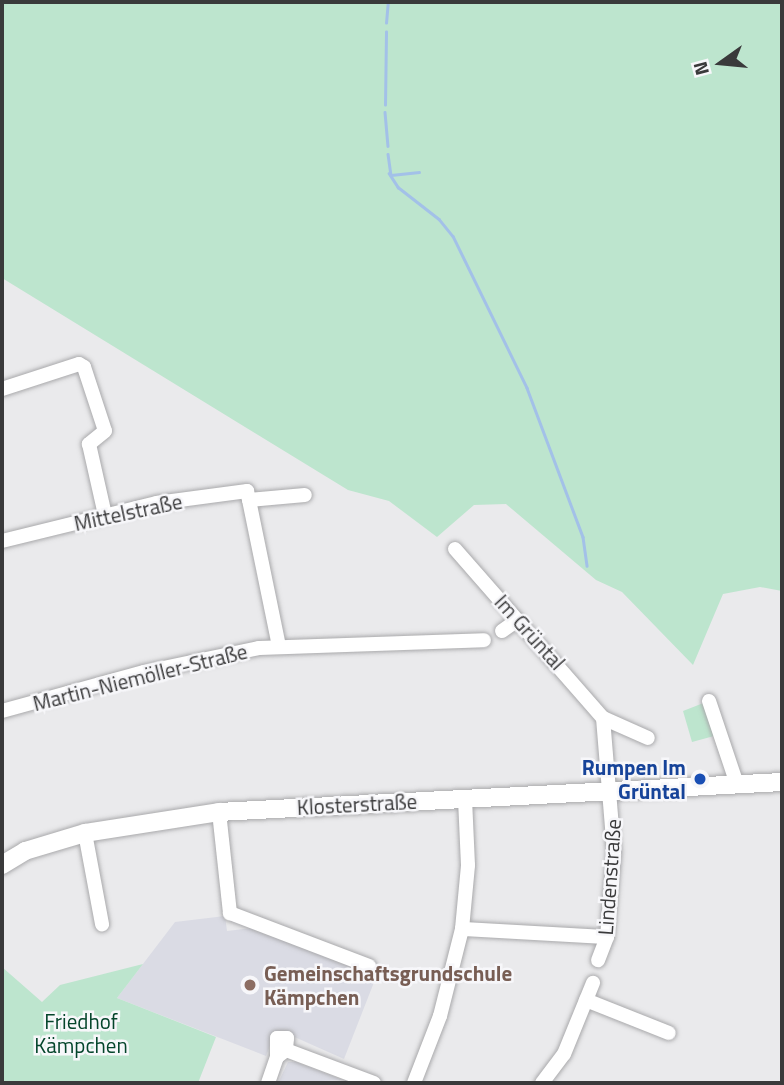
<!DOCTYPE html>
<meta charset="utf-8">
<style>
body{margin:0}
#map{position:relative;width:784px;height:1085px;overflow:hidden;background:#eaeaec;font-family:"Titillium Web",sans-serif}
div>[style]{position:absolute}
.built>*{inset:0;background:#dadbe4}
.green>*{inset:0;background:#bde5ce}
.stream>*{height:2.5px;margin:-1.25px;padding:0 1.25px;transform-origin:1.25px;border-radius:1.25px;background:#a3c1e8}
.roads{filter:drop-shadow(0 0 2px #a9a9ab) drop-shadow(0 0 2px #a9a9ab)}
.minor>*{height:14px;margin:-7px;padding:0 7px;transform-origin:7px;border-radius:7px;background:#fff}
.major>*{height:18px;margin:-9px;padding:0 9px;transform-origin:9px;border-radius:9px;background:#fff}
.dots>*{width:19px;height:19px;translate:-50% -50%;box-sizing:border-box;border:4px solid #f7f7fa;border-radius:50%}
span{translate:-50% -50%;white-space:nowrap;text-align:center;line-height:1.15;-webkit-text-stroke:5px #f7f7fa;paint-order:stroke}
.street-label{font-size:21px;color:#3a3a3b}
.transit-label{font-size:21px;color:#164399;font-weight:700}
.right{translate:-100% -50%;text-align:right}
.education-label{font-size:21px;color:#785e54;font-weight:700}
.left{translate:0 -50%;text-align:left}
.park-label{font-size:21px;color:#04452b}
.frame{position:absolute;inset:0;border:4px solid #3a3a3b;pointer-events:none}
.north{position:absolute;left:686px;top:28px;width:70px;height:70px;-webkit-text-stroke:5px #f7f7fa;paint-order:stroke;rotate:255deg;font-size:19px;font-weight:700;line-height:28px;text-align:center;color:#3a3a3b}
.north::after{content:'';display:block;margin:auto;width:24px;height:32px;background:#3a3a3b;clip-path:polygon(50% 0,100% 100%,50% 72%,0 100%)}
</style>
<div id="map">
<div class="built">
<i style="clip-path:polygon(225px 916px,227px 931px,259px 927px,378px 972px,344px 1059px,281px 1031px,274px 1035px,266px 1056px,117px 998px,175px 922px)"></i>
<i style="clip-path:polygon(288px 1062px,296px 1062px,343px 1080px,278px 1083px)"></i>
</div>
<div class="green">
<i style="clip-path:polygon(2px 2px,782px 2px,782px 591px,760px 587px,723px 594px,693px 665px,622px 592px,596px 580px,506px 504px,474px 505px,437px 537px,389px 501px,348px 490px,2px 278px)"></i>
<i style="clip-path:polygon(706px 702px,714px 736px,692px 742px,683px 711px)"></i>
<i style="clip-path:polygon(143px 964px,117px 998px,216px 1037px,198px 1083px,2px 1083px,2px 967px,42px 1002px,60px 985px)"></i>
</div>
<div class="stream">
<i style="left:386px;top:23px;width:21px;rotate:-85deg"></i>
<i style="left:385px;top:105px;width:73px;rotate:-89.2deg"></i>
<i style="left:385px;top:112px;width:34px;rotate:85deg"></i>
<i style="left:388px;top:154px;width:21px;rotate:82deg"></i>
<i style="left:391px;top:175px;width:28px;rotate:-6deg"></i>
<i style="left:389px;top:173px;width:17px;rotate:57deg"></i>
<i style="left:398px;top:187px;width:52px;rotate:38deg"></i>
<i style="left:439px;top:219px;width:22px;rotate:51deg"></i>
<i style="left:453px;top:236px;width:169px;rotate:64deg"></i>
<i style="left:527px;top:388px;width:159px;rotate:69.4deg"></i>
<i style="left:583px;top:537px;width:29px;rotate:82deg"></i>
</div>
<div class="roads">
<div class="minor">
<i style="left:2px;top:389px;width:81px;rotate:-18deg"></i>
<i style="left:79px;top:364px;width:6px;rotate:31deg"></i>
<i style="left:84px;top:367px;width:67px;rotate:71.8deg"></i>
<i style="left:105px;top:431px;width:21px;rotate:141deg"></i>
<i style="left:89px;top:444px;width:73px;rotate:77.3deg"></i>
<i style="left:249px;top:500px;width:149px;rotate:78.4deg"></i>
<i style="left:2px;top:541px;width:160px;rotate:-13.8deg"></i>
<i style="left:157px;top:503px;width:91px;rotate:-7.6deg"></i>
<i style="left:247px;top:491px;width:9px;rotate:77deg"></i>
<i style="left:249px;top:500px;width:56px;rotate:-5.1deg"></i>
<i style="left:455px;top:549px;width:225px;rotate:48.8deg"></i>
<i style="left:603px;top:718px;width:134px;rotate:85.3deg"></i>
<i style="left:614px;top:852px;width:85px;rotate:94.7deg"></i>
<i style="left:607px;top:937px;width:25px;rotate:111deg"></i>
<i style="left:502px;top:631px;width:19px;rotate:-35deg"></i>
<i style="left:709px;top:701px;width:88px;rotate:71.4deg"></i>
<i style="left:2px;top:711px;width:147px;rotate:-15.4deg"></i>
<i style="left:144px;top:672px;width:117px;rotate:-11.8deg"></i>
<i style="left:259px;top:648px;width:225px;rotate:-2deg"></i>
<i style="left:603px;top:718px;width:49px;rotate:24deg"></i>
<i style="left:219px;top:812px;width:102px;rotate:83.8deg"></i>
<i style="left:230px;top:913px;width:149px;rotate:20.9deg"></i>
<i style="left:85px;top:833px;width:93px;rotate:79.4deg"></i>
<i style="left:462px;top:929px;width:145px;rotate:3.2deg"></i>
<i style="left:586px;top:1000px;width:89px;rotate:21.7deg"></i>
<i style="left:286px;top:1050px;width:94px;rotate:20.6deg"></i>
<i style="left:268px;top:1083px;width:28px;rotate:-71deg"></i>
<i style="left:277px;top:1057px;width:19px;rotate:-90deg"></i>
<i style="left:277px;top:1038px;width:10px"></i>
<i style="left:287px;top:1038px;width:12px;rotate:95deg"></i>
<i style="left:286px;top:1050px;width:11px;rotate:142deg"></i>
<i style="left:414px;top:1083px;width:72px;rotate:-68.8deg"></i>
<i style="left:440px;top:1016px;width:90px;rotate:-75.8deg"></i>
<i style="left:462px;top:929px;width:64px;rotate:-84.6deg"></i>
<i style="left:468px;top:865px;width:66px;rotate:-92.6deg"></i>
<i style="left:542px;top:1083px;width:36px;rotate:-53deg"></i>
<i style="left:564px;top:1054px;width:77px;rotate:-67.8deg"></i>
</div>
<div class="major">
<i style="left:2px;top:865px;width:27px;rotate:-31deg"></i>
<i style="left:25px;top:851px;width:63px;rotate:-16.7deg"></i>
<i style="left:85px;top:833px;width:136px;rotate:-8.9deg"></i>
<i style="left:219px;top:812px;width:564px;rotate:-3.05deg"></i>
</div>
</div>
<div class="dots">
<i style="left:700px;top:779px;background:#1a4fb4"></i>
<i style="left:250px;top:985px;background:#8d6e63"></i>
</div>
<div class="street-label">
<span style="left:128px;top:512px;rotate:-12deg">Mittelstraße</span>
<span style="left:530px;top:632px;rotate:48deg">Im Grüntal</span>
<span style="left:140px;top:677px;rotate:-14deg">Martin-Niemöller-Straße</span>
<span style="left:357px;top:804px;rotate:-3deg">Klosterstraße</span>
<span style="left:609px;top:877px;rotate:-86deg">Lindenstraße</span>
</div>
<div class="transit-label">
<span class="right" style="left:686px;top:779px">Rumpen Im<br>Grüntal</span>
</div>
<div class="education-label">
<span class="left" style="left:264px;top:985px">Gemeinschaftsgrundschule<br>Kämpchen</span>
</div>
<div class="park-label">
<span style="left:81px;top:1033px">Friedhof<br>Kämpchen</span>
</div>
<div class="frame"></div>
<div class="north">N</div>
</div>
